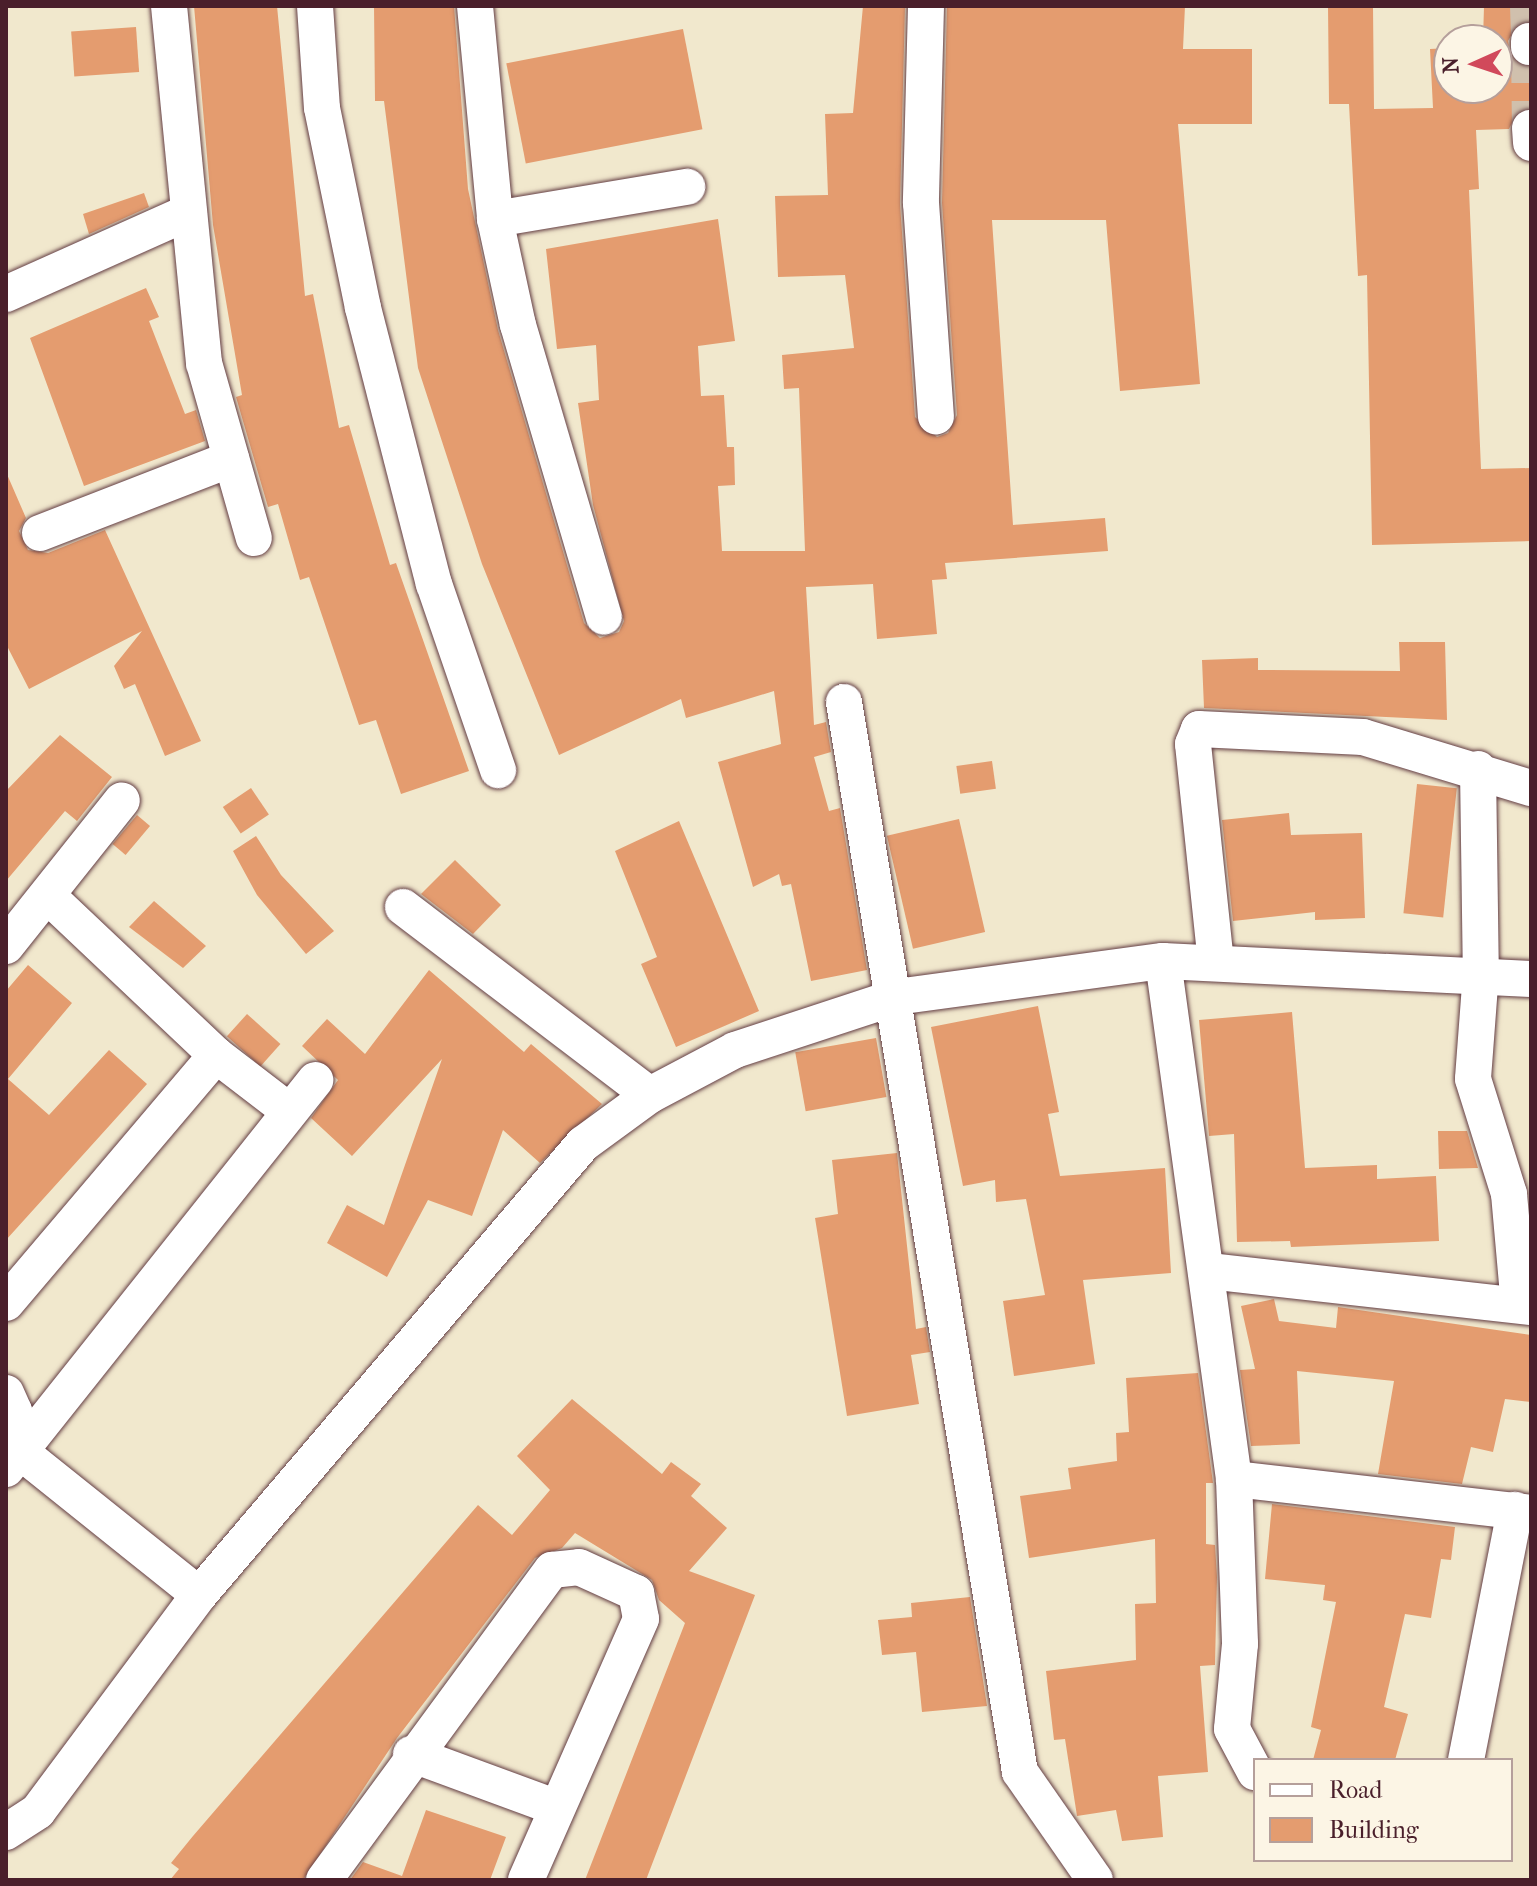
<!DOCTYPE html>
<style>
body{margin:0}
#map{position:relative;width:1537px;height:1886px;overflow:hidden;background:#f1e8cd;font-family:"IM FELL French Canon",serif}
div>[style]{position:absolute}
.building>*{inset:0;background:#e49c6f;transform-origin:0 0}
.minor-tunnel>*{height:36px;margin-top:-18px;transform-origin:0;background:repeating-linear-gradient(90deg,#d0c0ad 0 36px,transparent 0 54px)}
.roads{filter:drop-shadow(0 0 2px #633d43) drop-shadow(0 0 2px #633d43)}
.minor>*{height:36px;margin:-18px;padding:0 18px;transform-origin:18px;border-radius:18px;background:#fff}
span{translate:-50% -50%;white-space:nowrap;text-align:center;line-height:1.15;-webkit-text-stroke:8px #fcf5e5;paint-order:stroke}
.frame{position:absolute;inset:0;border:8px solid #4a1f2b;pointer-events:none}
.legend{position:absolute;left:1253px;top:1758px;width:260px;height:104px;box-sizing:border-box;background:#fcf5e5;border:2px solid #b59f9b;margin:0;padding:10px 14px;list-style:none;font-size:24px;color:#4a1f2b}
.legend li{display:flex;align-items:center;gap:16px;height:40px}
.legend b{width:40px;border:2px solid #b59f9b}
.north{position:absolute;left:1433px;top:24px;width:80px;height:80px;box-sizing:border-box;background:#fcf5e5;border:2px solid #b59f9b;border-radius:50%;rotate:267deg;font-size:22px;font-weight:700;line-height:32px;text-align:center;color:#4a1f2b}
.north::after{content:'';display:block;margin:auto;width:28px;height:36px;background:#d1495b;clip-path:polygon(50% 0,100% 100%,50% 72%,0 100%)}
</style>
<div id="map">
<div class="building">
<i style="clip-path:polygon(194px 6px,277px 6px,305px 296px,313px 294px,339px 428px,349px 425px,390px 565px,396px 563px,469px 771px,401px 794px,376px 720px,359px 725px,309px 577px,300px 580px,278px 504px,268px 507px,236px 397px,242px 395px,213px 225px)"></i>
<i style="clip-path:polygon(374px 6px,454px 6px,468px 189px,498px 330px,584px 623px,600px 638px,619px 632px,624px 621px,593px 505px,578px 403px,599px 400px,596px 345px,557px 349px,546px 249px,718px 219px,735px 341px,698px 346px,701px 396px,724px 395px,727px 447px,734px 447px,735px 485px,718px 486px,722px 551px,805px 551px,799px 388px,784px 389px,782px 355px,854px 348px,845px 275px,778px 277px,775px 196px,828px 195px,825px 114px,853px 113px,863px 6px,905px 6px,900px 204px,915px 417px,937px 437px,948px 433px,957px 415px,942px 203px,947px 6px,1185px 6px,1183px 49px,1252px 49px,1252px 124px,1178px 124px,1200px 384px,1120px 391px,1106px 220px,992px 220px,1013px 525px,1105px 518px,1108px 551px,945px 563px,947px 579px,932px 580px,937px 634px,877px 639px,873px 584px,806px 587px,814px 725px,826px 722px,831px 752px,814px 757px,829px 811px,840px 808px,867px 970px,811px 981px,791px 884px,782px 886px,779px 874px,753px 887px,718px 762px,781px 744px,774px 691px,686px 718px,681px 699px,559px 755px,482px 564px,418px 368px,384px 101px,375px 101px)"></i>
<i style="clip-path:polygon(1328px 6px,1373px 6px,1374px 109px,1433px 108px,1430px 49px,1449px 48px,1449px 88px,1497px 88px,1497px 40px,1483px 40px,1484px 6px,1531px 6px,1531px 20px,1518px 23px,1508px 41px,1511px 58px,1531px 68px,1531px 107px,1518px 111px,1509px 129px,1476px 130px,1479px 189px,1469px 190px,1481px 469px,1531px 468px,1531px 541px,1372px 545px,1367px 275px,1358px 276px,1349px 104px,1329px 104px)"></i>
<i style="left:136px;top:27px;width:45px;height:65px;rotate:86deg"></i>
<i style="left:683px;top:29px;width:102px;height:180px;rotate:79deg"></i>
<i style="clip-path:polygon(144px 193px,149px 207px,89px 234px,83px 214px)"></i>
<i style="clip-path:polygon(146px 288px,159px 317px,149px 321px,185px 414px,196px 410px,205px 441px,84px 486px,30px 338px)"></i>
<i style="clip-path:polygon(6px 472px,26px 518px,19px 531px,28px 550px,48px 553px,105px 530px,201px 741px,165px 756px,135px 684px,124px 689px,114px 666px,142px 631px,29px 689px,6px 644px)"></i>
<i style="clip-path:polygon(1399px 642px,1445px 642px,1447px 720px,1204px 708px,1202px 660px,1258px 658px,1258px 670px,1400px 671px)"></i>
<i style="clip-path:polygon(60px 735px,112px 777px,77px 821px,65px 811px,6px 881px,6px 791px)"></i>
<i style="left:992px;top:761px;width:28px;height:36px;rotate:82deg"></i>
<i style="left:1417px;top:784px;width:40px;height:130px;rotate:6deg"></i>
<i style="left:251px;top:788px;width:32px;height:34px;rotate:56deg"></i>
<i style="clip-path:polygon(1289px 813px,1291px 835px,1362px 833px,1365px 918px,1315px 920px,1315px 912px,1233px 921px,1222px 820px)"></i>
<i style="left:137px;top:815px;width:17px;height:38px;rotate:40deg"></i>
<i style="left:959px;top:819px;width:116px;height:74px;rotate:77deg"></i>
<i style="clip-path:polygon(679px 821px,759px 1011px,676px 1047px,641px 964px,657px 957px,615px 851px)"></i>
<i style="clip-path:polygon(256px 836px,281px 875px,334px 931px,306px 954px,257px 895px,233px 851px)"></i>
<i style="clip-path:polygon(455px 860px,501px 905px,473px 934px,421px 894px)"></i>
<i style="clip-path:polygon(154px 901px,206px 946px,183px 968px,129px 927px)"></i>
<i style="clip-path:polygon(28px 965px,72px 1003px,8px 1079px,49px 1115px,109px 1050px,147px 1084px,6px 1240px,6px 991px)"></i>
<i style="clip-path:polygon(429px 970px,524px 1052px,531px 1044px,602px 1104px,540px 1163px,503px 1130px,472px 1216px,428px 1200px,387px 1277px,327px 1243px,347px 1205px,384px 1225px,442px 1059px,352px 1156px,311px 1118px,338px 1080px,302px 1046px,327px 1019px,365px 1054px)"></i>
<i style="clip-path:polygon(1038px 1006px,1059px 1112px,1048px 1114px,1060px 1176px,1165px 1168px,1171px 1273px,1083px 1280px,1095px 1364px,1014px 1376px,1003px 1301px,1045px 1295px,1026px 1199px,996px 1202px,995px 1180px,963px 1186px,931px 1027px)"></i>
<i style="clip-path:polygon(1292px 1012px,1305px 1168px,1377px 1165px,1377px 1179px,1436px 1176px,1439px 1241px,1291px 1247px,1290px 1241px,1237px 1242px,1234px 1134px,1209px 1136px,1199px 1020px)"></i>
<i style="left:247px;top:1014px;width:45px;height:30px;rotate:42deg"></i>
<i style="left:876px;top:1038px;width:60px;height:82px;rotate:80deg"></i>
<i style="clip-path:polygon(1438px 1131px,1467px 1131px,1478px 1168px,1439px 1169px)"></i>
<i style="clip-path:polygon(897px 1153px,916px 1329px,926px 1327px,930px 1352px,911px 1355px,919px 1404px,847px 1416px,815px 1218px,838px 1214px,832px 1160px)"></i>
<i style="clip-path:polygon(1274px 1299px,1279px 1321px,1336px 1328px,1338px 1307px,1531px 1335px,1531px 1402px,1505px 1399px,1493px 1452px,1471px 1447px,1462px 1484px,1378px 1474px,1394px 1381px,1297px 1371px,1300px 1444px,1251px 1446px,1240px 1370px,1255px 1369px,1241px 1306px)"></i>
<i style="clip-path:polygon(1198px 1373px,1213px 1483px,1206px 1483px,1206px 1544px,1215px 1545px,1217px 1577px,1215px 1665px,1200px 1666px,1208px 1772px,1158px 1776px,1163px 1837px,1122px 1841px,1116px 1810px,1077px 1816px,1065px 1739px,1054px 1740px,1046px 1671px,1136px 1660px,1135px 1604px,1156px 1603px,1155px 1539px,1029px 1558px,1020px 1496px,1071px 1489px,1068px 1468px,1117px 1461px,1116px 1433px,1129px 1432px,1126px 1378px)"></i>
<i style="clip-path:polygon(572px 1399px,662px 1474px,671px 1462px,701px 1484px,691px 1496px,727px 1528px,689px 1571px,755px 1595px,646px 1880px,585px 1880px,685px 1623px,659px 1600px,652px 1580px,575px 1533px,562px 1548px,535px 1558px,397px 1738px,303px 1880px,170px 1880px,179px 1869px,171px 1863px,193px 1836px,478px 1505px,512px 1535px,550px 1490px,517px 1456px)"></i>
<i style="clip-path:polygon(1272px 1504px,1455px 1527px,1451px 1560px,1441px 1559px,1431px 1618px,1405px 1614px,1384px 1707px,1408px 1714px,1395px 1760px,1313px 1760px,1321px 1730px,1311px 1727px,1336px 1602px,1323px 1600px,1325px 1585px,1265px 1579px)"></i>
<i style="clip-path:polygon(970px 1597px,987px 1706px,922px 1712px,916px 1652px,882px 1655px,878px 1620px,912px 1617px,911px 1603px)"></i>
<i style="clip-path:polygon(426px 1810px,506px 1837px,490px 1880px,350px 1880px,363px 1862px,402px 1876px)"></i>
</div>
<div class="minor-tunnel">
<i style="left:1528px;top:6px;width:35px;rotate:88deg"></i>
<i style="left:1529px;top:47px;width:81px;rotate:89.3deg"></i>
</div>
<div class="roads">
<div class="minor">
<i style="left:169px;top:6px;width:359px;rotate:84.4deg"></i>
<i style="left:204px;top:363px;width:182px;rotate:74.1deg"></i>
<i style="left:315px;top:6px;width:102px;rotate:86.1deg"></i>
<i style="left:322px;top:108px;width:204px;rotate:78.4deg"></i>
<i style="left:363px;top:308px;width:285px;rotate:75.6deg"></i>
<i style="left:434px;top:584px;width:197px;rotate:71deg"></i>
<i style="left:475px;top:6px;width:214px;rotate:84.6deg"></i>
<i style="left:495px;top:219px;width:108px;rotate:77.8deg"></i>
<i style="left:518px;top:325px;width:304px;rotate:73.6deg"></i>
<i style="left:926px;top:6px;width:197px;rotate:91.5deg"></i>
<i style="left:921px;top:203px;width:214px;rotate:86deg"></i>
<i style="left:1529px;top:47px;width:6px;rotate:-90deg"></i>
<i style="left:1530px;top:128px;width:15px;rotate:86deg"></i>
<i style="left:495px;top:219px;width:195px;rotate:-9.5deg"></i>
<i style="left:6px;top:294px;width:198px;rotate:-24.1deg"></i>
<i style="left:40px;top:533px;width:205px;rotate:-21.2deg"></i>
<i style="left:844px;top:702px;width:1084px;rotate:80.66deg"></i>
<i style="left:1020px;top:1772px;width:131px;rotate:55.2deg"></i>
<i style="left:1478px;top:769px;width:203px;rotate:89.2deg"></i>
<i style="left:1481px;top:972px;width:107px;rotate:94.3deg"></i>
<i style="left:1473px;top:1079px;width:121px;rotate:72.6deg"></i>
<i style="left:1509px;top:1194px;width:111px;rotate:84.9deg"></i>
<i style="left:49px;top:897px;width:230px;rotate:43.4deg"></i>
<i style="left:216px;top:1055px;width:92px;rotate:37.5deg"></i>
<i style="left:403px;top:907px;width:310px;rotate:37.3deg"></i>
<i style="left:6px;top:946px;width:186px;rotate:-51.5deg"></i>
<i style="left:1163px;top:961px;width:523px;rotate:82.2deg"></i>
<i style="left:1234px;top:1479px;width:165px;rotate:87.9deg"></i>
<i style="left:1240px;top:1644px;width:85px;rotate:95.4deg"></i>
<i style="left:1232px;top:1729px;width:49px;rotate:61.9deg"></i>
<i style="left:1216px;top:963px;width:220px;rotate:-96deg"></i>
<i style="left:1193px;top:744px;width:16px;rotate:-68deg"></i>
<i style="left:1199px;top:729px;width:164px;rotate:2.8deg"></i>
<i style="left:1363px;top:737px;width:176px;rotate:16.9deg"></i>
<i style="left:1209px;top:1271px;width:324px;rotate:6.4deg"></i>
<i style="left:6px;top:1303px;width:325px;rotate:-49.7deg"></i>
<i style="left:6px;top:1393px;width:20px;rotate:66deg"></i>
<i style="left:14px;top:1411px;width:32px;rotate:104deg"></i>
<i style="left:7px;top:1441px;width:246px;rotate:38.7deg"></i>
<i style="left:6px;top:1469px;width:497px;rotate:-51.5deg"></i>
<i style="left:1234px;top:1479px;width:299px;rotate:6.5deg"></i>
<i style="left:411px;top:1754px;width:153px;rotate:20.2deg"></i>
<i style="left:1466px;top:1760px;width:255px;rotate:-78.9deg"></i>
<i style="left:6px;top:1832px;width:38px;rotate:-33deg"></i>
<i style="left:38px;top:1811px;width:269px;rotate:-53.3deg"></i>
<i style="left:199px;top:1595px;width:592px;rotate:-49.59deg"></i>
<i style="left:583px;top:1144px;width:83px;rotate:-36.2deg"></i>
<i style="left:650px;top:1095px;width:96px;rotate:-27.9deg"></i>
<i style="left:735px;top:1050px;width:169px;rotate:-18.2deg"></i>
<i style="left:896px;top:997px;width:269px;rotate:-7.7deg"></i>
<i style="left:1163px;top:961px;width:368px;rotate:2.8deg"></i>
<i style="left:324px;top:1880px;width:385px;rotate:-53.7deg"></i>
<i style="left:552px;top:1570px;width:27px;rotate:-6deg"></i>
<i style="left:579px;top:1567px;width:63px;rotate:24.5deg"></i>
<i style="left:636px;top:1593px;width:26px;rotate:79deg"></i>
<i style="left:641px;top:1619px;width:285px;rotate:113.8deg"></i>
</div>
</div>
<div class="frame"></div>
<ul class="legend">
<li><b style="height:10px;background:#fff"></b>Road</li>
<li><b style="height:22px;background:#e49c6f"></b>Building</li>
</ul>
<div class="north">N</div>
</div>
